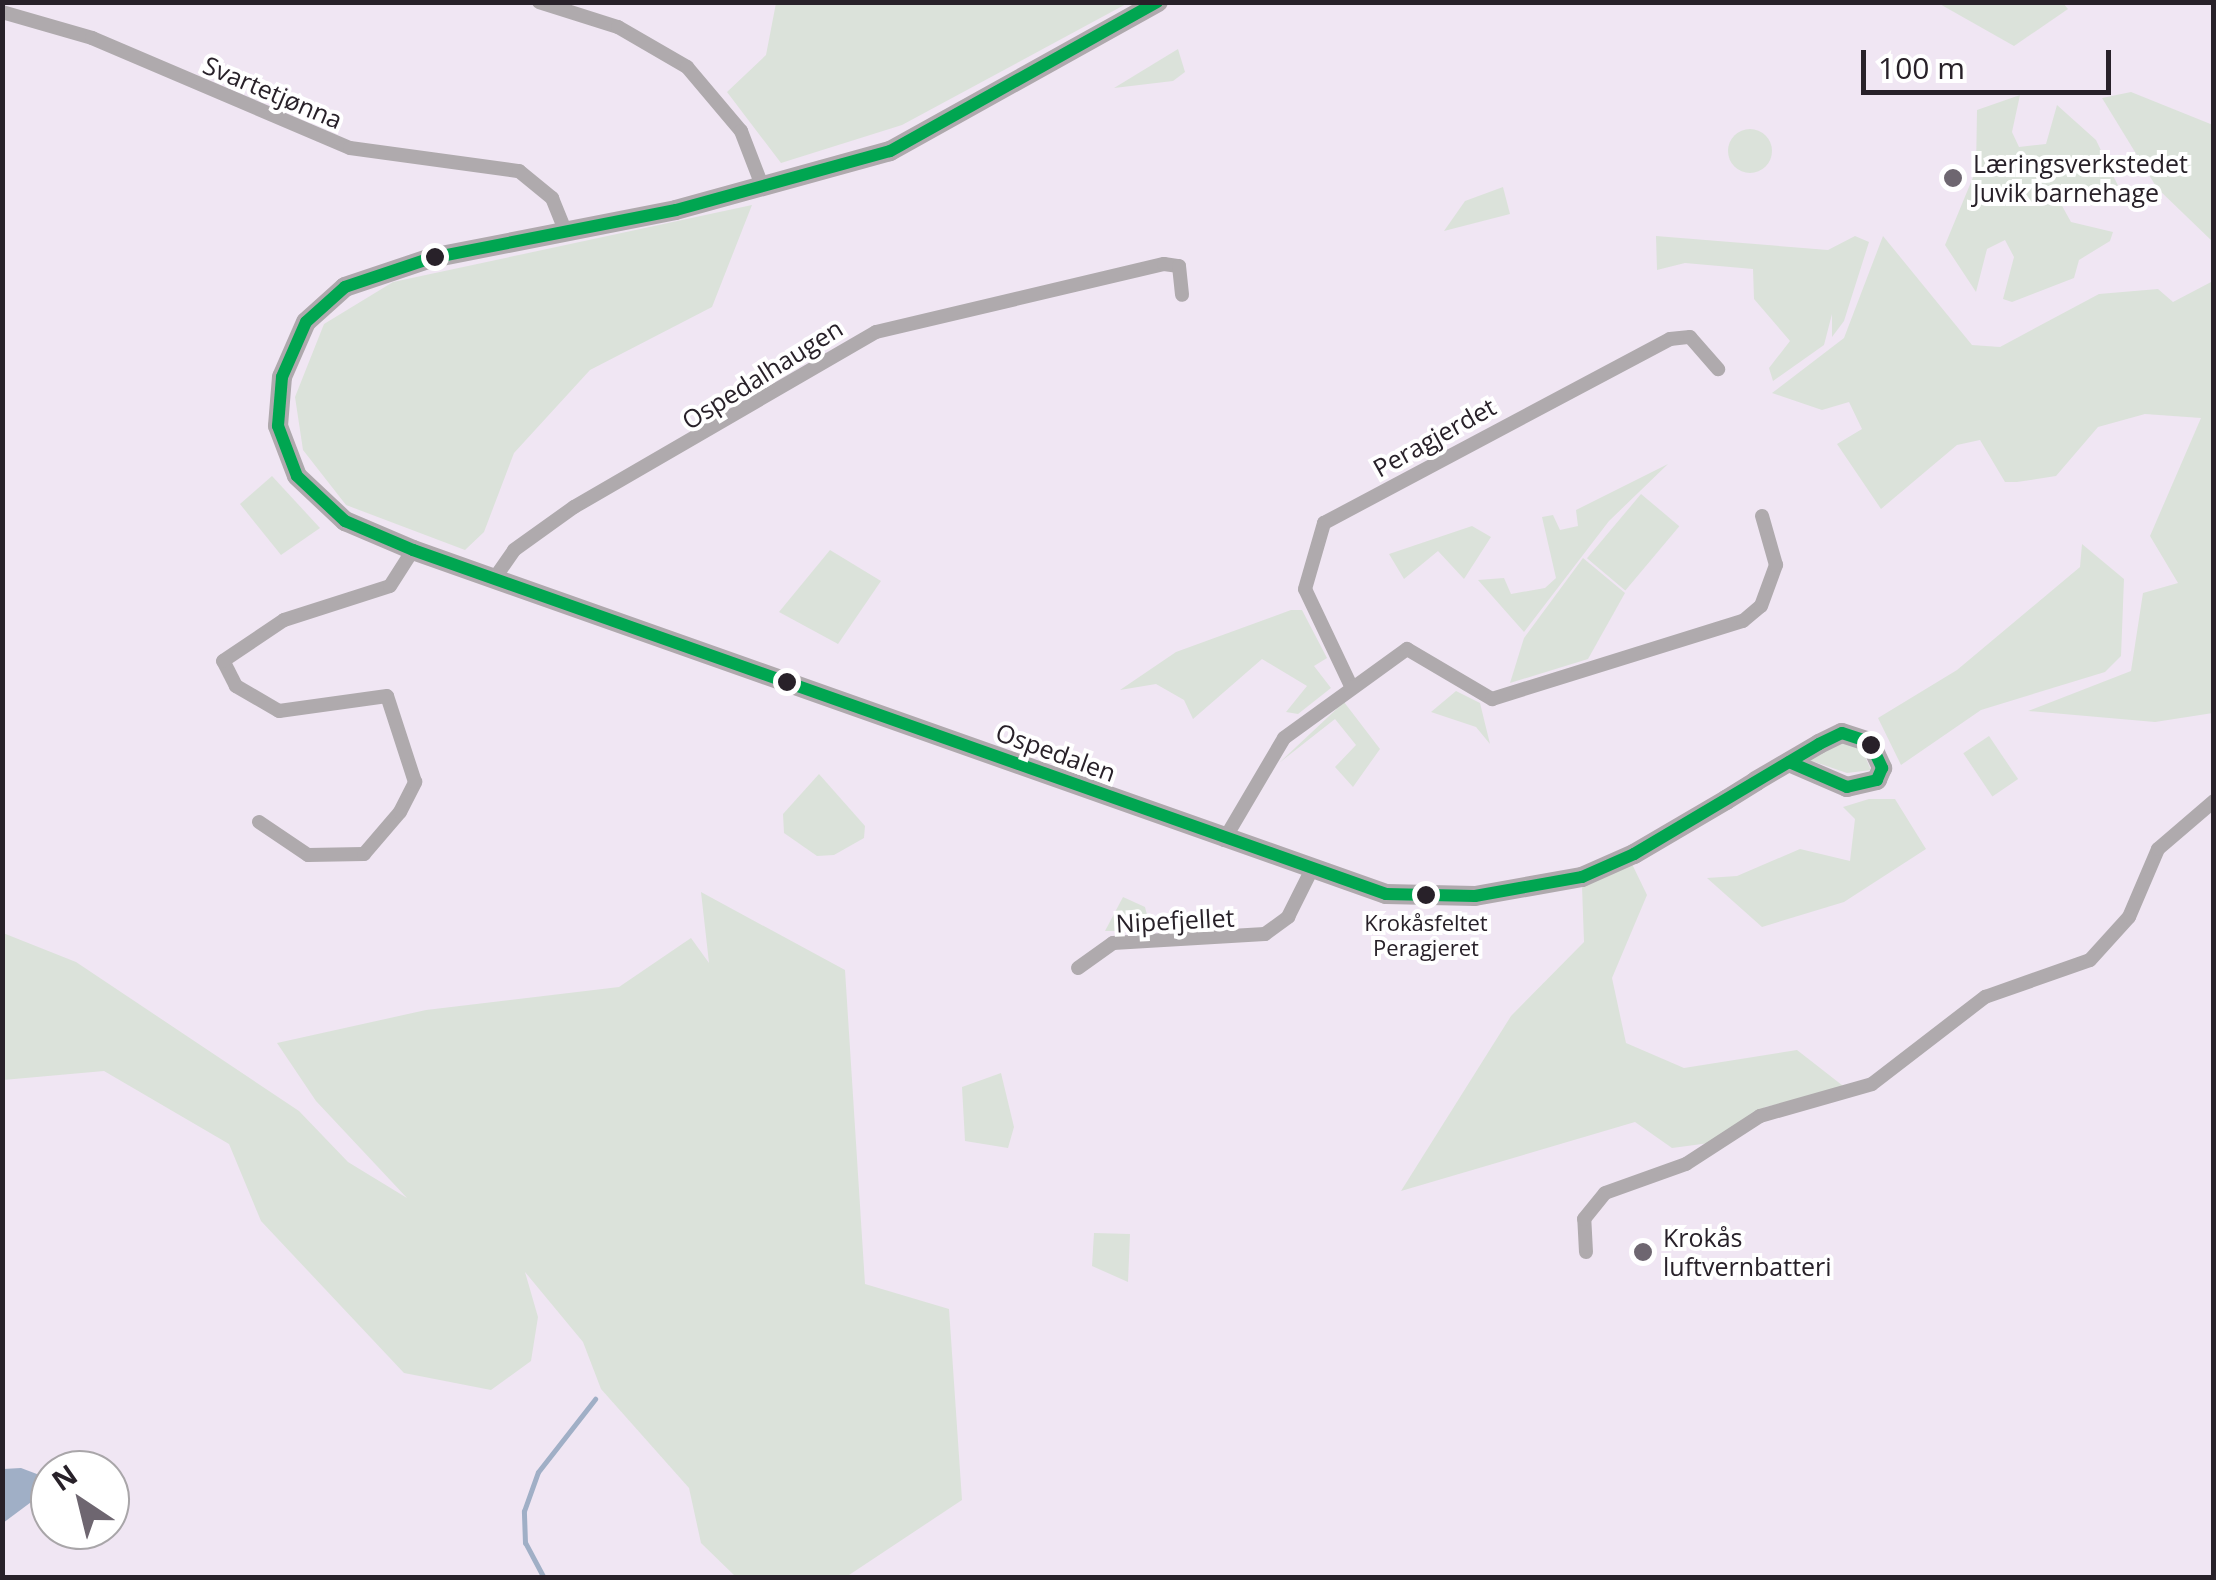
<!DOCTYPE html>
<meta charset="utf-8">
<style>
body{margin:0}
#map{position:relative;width:2216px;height:1580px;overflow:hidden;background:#f0e6f3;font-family:"Open Sans",sans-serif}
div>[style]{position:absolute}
.green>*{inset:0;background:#dbe2da;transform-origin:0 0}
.round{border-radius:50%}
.water>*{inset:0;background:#a0afc6}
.stream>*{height:5px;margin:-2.5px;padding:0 2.5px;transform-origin:2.5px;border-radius:2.5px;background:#a0afc6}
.street>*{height:14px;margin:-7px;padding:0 7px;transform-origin:7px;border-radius:7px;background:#afaaad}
.secondary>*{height:20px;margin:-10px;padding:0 10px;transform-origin:10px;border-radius:10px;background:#afa9ad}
.bus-1>*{height:12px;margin:-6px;padding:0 6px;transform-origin:6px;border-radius:6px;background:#00a651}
.dots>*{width:28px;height:28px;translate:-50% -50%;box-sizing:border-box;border:5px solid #fff;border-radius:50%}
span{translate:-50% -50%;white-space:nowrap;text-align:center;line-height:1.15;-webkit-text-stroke:8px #fff;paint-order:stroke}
.bus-label{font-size:22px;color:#282129}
.street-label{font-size:25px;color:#282129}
.poi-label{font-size:25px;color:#282129}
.left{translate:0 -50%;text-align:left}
.frame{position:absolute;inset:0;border:5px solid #282129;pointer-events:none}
.north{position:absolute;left:30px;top:1450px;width:100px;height:100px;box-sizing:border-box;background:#fff;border:2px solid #a9a6a9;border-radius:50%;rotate:325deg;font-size:28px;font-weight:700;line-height:40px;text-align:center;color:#282129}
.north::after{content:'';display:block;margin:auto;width:35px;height:45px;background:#6e6670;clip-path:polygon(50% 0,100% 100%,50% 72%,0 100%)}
.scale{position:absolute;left:1861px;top:50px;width:250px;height:45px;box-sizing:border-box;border:5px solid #282129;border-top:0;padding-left:12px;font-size:30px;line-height:35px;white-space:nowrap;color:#282129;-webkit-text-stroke:8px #fff;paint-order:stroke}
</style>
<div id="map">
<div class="green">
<i style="clip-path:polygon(776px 3px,1128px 3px,902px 125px,781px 163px,727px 92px,766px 55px)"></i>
<i style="clip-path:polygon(1938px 3px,2063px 3px,2068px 9px,2014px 46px)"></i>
<i style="clip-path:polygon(1178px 49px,1185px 72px,1173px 81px,1114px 88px)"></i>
<i style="clip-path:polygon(2131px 92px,2213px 125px,2213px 242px,2157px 188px,2102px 98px)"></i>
<i style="clip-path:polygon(2020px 95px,2012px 132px,2019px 147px,2046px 144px,2057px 105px,2096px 140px,2123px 196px,2120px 206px,2078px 195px,2061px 204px,2071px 222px,2113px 232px,2110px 241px,2079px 260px,2074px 278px,2012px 302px,2003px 299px,2014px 257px,2005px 240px,1987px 249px,1976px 292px,1945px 245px,1976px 170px,1977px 110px)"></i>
<i class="round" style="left:1728px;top:129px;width:44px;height:44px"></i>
<i style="clip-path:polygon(1503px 187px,1510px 214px,1444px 231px,1465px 201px)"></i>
<i style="clip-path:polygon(752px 205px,712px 307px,590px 370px,514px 453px,484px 532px,465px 550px,346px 505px,303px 450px,295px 397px,324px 324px,393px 282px)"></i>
<i style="clip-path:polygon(1656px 236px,1828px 250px,1855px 236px,1869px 242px,1844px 321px,1832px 337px,1832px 314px,1824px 345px,1773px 381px,1769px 368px,1790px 341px,1754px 299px,1753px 269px,1685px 263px,1657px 270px)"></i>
<i style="clip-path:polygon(1883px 236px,1972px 345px,2000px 347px,2099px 294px,2158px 289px,2173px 302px,2213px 281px,2213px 713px,2155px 722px,2028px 711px,2131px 671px,2143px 593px,2178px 583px,2150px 536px,2201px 418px,2145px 414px,2098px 427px,2056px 476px,2017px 482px,2005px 482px,1980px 440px,1957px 445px,1881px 509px,1837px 444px,1862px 429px,1849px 402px,1822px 410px,1772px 393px,1844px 338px)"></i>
<i style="clip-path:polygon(1668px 464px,1609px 521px,1524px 632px,1478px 580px,1504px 578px,1511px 594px,1545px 588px,1556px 578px,1542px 517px,1553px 515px,1560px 530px,1578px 526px,1576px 510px)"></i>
<i style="clip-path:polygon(272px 476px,320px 528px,281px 555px,240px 504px)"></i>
<i style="left:1641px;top:494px;width:50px;height:84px;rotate:40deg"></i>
<i style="clip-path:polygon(1472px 526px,1491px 537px,1464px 579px,1438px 551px,1404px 579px,1389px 554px)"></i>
<i style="clip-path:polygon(2082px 544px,2124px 579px,2121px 656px,2105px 672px,1981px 710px,1901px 765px,1878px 718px,1957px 670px,2080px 567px)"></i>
<i style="clip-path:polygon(830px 550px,881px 581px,838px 644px,779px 612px)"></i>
<i style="clip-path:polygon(1583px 558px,1625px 593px,1588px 659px,1510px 683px,1524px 638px)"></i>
<i style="clip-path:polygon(1291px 610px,1302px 610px,1327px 658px,1314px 666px,1331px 688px,1298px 714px,1286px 712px,1307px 686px,1262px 659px,1193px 719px,1184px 700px,1156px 684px,1120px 690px,1176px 652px)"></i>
<i style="clip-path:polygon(1456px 691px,1480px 703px,1490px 744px,1476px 727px,1431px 712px)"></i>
<i style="clip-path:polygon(1344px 702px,1380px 749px,1353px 787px,1335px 767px,1356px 745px,1335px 719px,1279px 763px)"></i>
<i style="left:1989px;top:736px;width:52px;height:31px;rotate:56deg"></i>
<i style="clip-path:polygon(1844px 742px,1859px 742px,1871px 770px,1847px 773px,1809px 760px)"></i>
<i style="clip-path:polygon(819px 774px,865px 826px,864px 838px,834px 855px,817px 856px,784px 833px,783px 814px)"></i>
<i style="clip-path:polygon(1869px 799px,1895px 799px,1926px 849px,1844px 902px,1762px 927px,1707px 878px,1737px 876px,1800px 849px,1850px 861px,1855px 819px,1843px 807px)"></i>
<i style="clip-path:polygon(1632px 864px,1647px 895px,1612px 978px,1626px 1043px,1684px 1068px,1797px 1050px,1847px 1089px,1765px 1107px,1717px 1142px,1672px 1148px,1635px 1122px,1401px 1191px,1511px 1016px,1584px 942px,1582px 886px)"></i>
<i style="clip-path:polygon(701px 892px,845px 970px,865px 1284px,949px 1309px,962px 1500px,846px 1577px,736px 1577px,701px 1543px,689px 1488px,601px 1389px,583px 1342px,525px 1272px,538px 1317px,531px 1361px,491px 1390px,404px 1373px,261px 1221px,229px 1144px,104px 1071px,3px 1080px,3px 933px,76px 962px,299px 1111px,348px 1162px,407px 1198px,316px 1101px,277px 1043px,426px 1010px,619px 987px,691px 938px,709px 963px)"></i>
<i style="clip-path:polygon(1123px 897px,1145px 907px,1151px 931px,1105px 931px)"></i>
<i style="clip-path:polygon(1001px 1073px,1014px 1127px,1008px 1148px,965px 1141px,962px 1087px)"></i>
<i style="clip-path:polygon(1094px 1233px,1130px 1234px,1128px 1282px,1092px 1266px)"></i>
</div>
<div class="water">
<i style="clip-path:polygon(21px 1468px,50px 1479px,50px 1488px,3px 1523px,3px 1469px)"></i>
</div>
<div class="stream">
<i style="left:544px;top:1578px;width:40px;rotate:-118deg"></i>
<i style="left:525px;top:1543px;width:32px;rotate:-92deg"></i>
<i style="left:524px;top:1511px;width:41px;rotate:-70.3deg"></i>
<i style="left:538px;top:1472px;width:93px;rotate:-52deg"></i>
</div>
<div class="street">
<i style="left:539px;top:2px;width:83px;rotate:17.6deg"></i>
<i style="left:618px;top:27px;width:80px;rotate:30.1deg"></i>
<i style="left:687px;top:67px;width:84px;rotate:49.8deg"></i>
<i style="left:741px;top:131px;width:61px;rotate:68.9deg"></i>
<i style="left:2px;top:12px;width:94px;rotate:16.1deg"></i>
<i style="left:92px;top:38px;width:280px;rotate:23.1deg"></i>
<i style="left:350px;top:148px;width:171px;rotate:7.8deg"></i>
<i style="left:519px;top:171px;width:43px;rotate:39.3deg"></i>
<i style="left:552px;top:198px;width:35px;rotate:68deg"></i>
<i style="left:494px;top:579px;width:35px;rotate:-55deg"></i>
<i style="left:514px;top:550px;width:74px;rotate:-35.6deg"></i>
<i style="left:574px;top:507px;width:349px;rotate:-30.1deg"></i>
<i style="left:876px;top:332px;width:296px;rotate:-13.3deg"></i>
<i style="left:1164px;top:264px;width:15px;rotate:8deg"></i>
<i style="left:1179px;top:266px;width:29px;rotate:84deg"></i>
<i style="left:1351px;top:686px;width:107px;rotate:-115.4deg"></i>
<i style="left:1305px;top:589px;width:69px;rotate:-73.9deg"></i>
<i style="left:1324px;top:523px;width:392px;rotate:-28deg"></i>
<i style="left:1670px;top:339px;width:20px;rotate:-6deg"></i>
<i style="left:1690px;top:337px;width:43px;rotate:48.8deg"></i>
<i style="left:259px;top:822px;width:59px;rotate:34deg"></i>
<i style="left:308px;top:855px;width:56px;rotate:-1deg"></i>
<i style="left:364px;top:854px;width:55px;rotate:-49.4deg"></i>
<i style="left:400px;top:812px;width:34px;rotate:-63deg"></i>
<i style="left:415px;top:782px;width:90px;rotate:-108deg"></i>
<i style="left:387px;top:696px;width:109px;rotate:172.1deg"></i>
<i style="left:279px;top:711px;width:50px;rotate:-149.8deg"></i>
<i style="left:236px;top:686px;width:28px;rotate:-117deg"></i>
<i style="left:223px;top:661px;width:73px;rotate:-33.9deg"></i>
<i style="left:284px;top:620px;width:111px;rotate:-17.8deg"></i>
<i style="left:390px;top:586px;width:43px;rotate:-57.4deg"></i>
<i style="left:1224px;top:840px;width:118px;rotate:-59.5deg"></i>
<i style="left:1284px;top:738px;width:152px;rotate:-35.9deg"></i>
<i style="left:1407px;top:649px;width:99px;rotate:30.5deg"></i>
<i style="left:1492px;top:699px;width:263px;rotate:-17.3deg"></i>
<i style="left:1743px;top:621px;width:23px;rotate:-40deg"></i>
<i style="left:1761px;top:606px;width:44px;rotate:-69.9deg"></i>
<i style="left:1776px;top:565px;width:51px;rotate:-105.9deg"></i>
<i style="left:1078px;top:968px;width:43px;rotate:-35.5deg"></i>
<i style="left:1113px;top:943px;width:152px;rotate:-3.4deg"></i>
<i style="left:1265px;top:934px;width:29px;rotate:-36deg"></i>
<i style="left:1288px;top:917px;width:49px;rotate:-63.4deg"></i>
<i style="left:1586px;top:1252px;width:33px;rotate:-93deg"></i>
<i style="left:1584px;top:1219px;width:33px;rotate:-51deg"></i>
<i style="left:1605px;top:1193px;width:86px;rotate:-19.7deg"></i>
<i style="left:1686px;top:1164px;width:88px;rotate:-33deg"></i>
<i style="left:1760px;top:1116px;width:116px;rotate:-15.9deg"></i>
<i style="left:1872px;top:1084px;width:143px;rotate:-37.6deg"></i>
<i style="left:1985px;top:997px;width:111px;rotate:-19.4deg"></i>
<i style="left:2090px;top:960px;width:58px;rotate:-47.8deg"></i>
<i style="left:2129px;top:917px;width:74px;rotate:-66.9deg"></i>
<i style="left:2158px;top:849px;width:74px;rotate:-40.6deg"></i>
</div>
<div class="secondary">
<i style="left:1158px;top:2px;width:307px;rotate:150.9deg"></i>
<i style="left:890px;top:151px;width:222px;rotate:164.6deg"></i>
<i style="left:676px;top:210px;width:250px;rotate:168.9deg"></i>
<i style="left:431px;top:258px;width:91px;rotate:161.4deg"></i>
<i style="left:345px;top:287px;width:52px;rotate:138.1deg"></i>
<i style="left:306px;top:322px;width:60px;rotate:113.6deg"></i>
<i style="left:282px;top:377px;width:49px;rotate:94.7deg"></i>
<i style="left:278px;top:426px;width:53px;rotate:69.2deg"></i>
<i style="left:297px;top:476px;width:66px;rotate:43.2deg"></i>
<i style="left:345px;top:521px;width:74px;rotate:23.1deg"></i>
<i style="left:413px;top:550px;width:1032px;rotate:19.47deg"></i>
<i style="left:1386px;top:894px;width:89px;rotate:1.3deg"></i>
<i style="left:1475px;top:896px;width:109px;rotate:-10.1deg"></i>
<i style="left:1582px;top:877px;width:57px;rotate:-23.9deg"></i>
<i style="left:1634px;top:854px;width:107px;rotate:-30.4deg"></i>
<i style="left:1726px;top:800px;width:36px;rotate:-32deg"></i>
<i style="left:1756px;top:781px;width:73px;rotate:-30.4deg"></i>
<i style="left:1819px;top:744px;width:25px;rotate:-26deg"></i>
<i style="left:1842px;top:733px;width:29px;rotate:18deg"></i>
<i style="left:1870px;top:742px;width:29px;rotate:65deg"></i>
<i style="left:1882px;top:768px;width:13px;rotate:113deg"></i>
<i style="left:1877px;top:780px;width:31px;rotate:167deg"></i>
<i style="left:1847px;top:787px;width:63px;rotate:-156.7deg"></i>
</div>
<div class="bus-1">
<i style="left:1157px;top:2px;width:306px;rotate:150.8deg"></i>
<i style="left:890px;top:151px;width:222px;rotate:164.6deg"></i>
<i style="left:676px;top:210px;width:250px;rotate:168.9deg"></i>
<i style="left:431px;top:258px;width:91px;rotate:161.4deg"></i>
<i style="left:345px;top:287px;width:52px;rotate:138.1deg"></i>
<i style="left:306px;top:322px;width:60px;rotate:113.6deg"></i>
<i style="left:282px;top:377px;width:49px;rotate:94.7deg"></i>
<i style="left:278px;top:426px;width:53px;rotate:69.2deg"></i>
<i style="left:297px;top:476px;width:66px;rotate:43.2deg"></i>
<i style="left:345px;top:521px;width:74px;rotate:23.1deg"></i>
<i style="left:413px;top:550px;width:1032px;rotate:19.47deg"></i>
<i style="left:1386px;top:894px;width:89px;rotate:1.3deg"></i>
<i style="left:1475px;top:896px;width:109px;rotate:-10.1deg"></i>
<i style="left:1582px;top:877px;width:57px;rotate:-23.9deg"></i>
<i style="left:1634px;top:854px;width:215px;rotate:-30.7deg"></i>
<i style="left:1819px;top:744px;width:25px;rotate:-26deg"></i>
<i style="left:1842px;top:733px;width:29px;rotate:18deg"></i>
<i style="left:1870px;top:742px;width:29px;rotate:65deg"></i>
<i style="left:1882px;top:768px;width:13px;rotate:113deg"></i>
<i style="left:1877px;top:780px;width:31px;rotate:167deg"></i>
<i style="left:1847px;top:787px;width:63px;rotate:-156.7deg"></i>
</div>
<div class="dots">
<i style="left:1953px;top:178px;background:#6e6670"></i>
<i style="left:435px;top:257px;background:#282129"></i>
<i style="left:787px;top:682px;background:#282129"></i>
<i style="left:1871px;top:745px;background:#282129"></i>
<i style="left:1426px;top:895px;background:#282129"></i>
<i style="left:1643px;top:1252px;background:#6e6670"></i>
</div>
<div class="bus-label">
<span style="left:1426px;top:935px">Krokåsfeltet<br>Peragjeret</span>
</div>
<div class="street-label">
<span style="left:273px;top:92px;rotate:23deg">Svartetjønna</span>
<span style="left:762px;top:374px;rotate:-32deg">Ospedalhaugen</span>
<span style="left:1434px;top:437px;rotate:-29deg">Peragjerdet</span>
<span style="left:1056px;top:752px;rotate:20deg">Ospedalen</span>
<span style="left:1175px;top:920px;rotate:-3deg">Nipefjellet</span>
</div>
<div class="poi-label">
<span class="left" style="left:1973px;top:178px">Læringsverkstedet<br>Juvik barnehage</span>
<span class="left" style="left:1663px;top:1252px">Krokås<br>luftvernbatteri</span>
</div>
<div class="frame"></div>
<div class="north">N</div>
<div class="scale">100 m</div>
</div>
